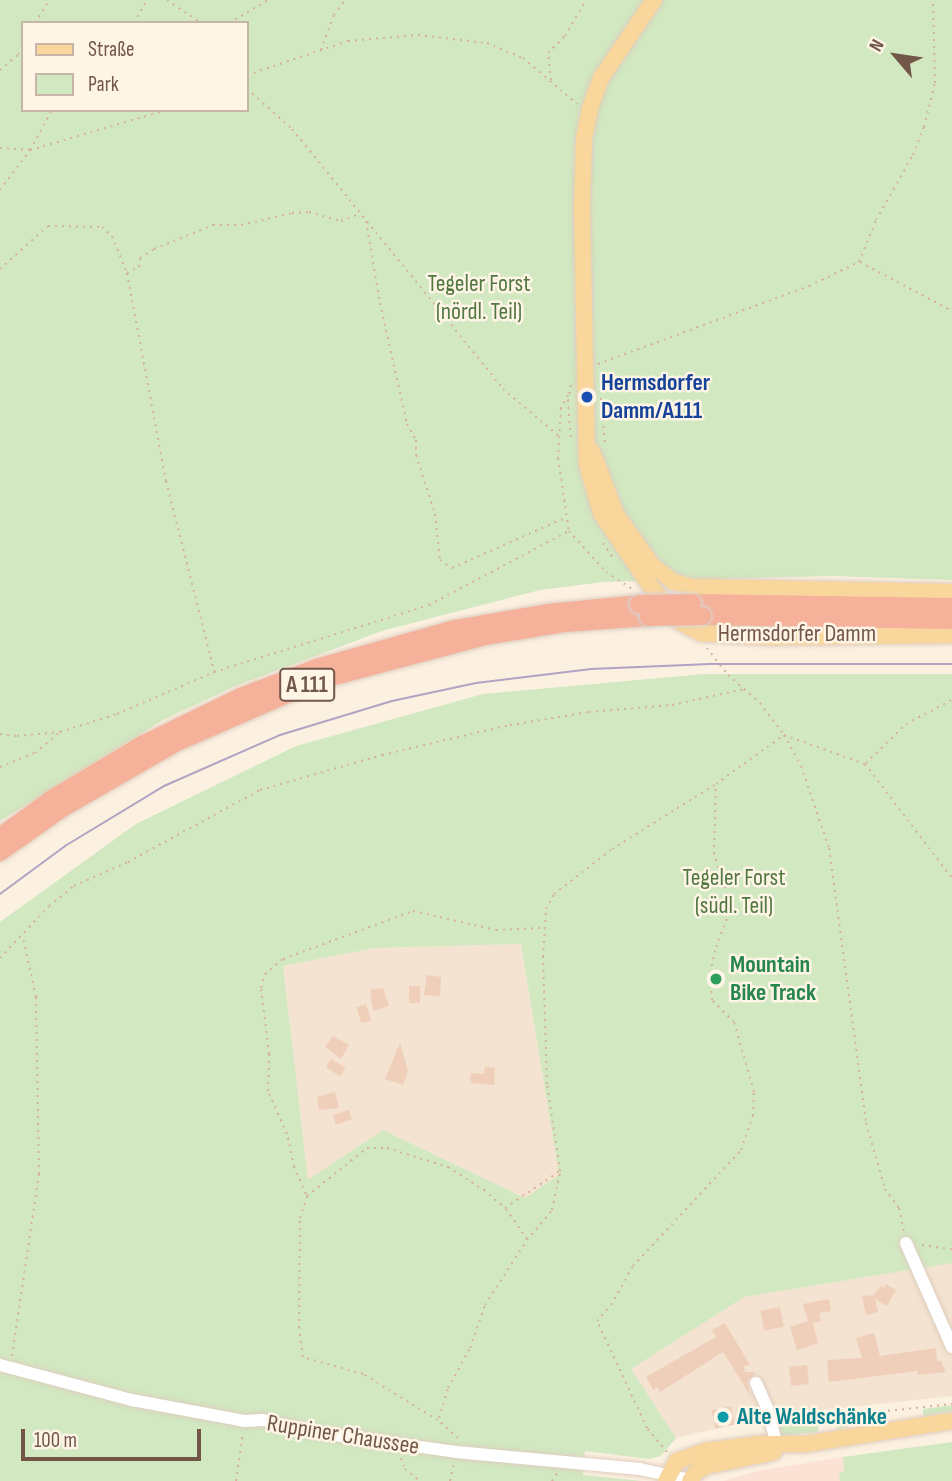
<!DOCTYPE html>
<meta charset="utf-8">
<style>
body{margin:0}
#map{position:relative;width:952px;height:1481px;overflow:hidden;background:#fcf1e1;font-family:"Sofia Sans Condensed",sans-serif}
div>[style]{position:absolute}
.residential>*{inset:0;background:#f3e3d0}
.commercial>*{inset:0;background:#fce1d5}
.green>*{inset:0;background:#d1e8c1}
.building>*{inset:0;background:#f0cfba;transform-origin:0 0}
.path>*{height:2px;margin-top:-1px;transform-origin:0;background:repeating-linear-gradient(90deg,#d5b39d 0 2px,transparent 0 7px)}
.roads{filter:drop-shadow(0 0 2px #dfcdbe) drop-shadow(0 0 2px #dfcdbe)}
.minor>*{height:12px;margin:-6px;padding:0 6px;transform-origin:6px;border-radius:6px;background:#fff}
.major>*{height:16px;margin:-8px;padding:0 8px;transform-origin:8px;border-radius:8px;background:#f9d69b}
.highway>*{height:18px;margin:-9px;padding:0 9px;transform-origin:9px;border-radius:9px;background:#f5b199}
.tram>*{height:2px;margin:-1px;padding:0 1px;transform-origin:1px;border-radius:1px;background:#b4a1c4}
.bridges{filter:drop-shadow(0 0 2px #dad3d0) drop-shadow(0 0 2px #dad3d0)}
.highway-bridge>*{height:18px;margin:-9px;padding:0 9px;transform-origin:9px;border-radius:9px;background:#f5b199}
.dots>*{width:19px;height:19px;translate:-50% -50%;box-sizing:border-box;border:4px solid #fff5e7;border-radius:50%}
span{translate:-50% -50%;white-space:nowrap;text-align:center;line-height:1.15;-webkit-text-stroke:5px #fff5e7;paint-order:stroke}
.shield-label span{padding:2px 5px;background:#fff5e7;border:2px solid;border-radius:5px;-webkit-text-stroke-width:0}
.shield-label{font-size:23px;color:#725749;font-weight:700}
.park-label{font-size:24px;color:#527842}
.transit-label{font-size:24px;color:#164399;font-weight:700}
.left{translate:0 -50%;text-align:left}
.street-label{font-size:24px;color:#725749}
.leisure-label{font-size:24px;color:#27864d;font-weight:700}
.culture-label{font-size:24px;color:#0d838f;font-weight:700}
.legend{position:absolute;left:21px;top:21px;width:228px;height:91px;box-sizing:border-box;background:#fff5e7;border:2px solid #c7b6a8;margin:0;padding:9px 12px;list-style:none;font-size:21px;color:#725749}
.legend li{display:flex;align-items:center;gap:14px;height:35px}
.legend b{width:35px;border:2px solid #c7b6a8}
.north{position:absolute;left:861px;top:21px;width:70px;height:70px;-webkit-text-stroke:5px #fff5e7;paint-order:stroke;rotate:299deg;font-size:19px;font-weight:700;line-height:28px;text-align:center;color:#725749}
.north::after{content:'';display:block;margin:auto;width:24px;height:32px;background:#725749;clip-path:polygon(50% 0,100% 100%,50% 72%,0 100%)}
.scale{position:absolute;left:21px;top:1429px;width:180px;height:32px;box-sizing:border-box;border:4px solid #725749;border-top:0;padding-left:9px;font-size:21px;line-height:24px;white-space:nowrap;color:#725749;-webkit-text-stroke:5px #fff5e7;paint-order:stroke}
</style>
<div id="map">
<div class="residential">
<i style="clip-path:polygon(521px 944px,559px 1175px,525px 1198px,383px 1130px,308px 1181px,283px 966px,375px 948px)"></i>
<i style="clip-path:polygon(952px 1263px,952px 1396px,776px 1415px,676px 1438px,631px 1369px,744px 1297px)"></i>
</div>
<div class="commercial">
<i style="clip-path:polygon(843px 1457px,844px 1472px,839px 1473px,840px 1481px,723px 1481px,757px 1471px)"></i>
</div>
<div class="green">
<i style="clip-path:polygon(evenodd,0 0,952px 0,952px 580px,833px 576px,603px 582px,540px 590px,382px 631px,235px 686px,163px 720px,0 821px,0 0,23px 23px,247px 23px,247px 110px,23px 110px,23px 23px)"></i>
<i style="clip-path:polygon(evenodd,704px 674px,952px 674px,952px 1263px,744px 1297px,631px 1369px,676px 1438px,661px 1456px,649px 1459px,585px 1451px,583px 1475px,642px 1481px,0 1481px,0 922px,136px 824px,296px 746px,483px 694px,704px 674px,521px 944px,559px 1175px,525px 1198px,383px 1130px,308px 1180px,283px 966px,375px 948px,521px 944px)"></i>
<i style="clip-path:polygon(952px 1405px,952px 1411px,923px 1416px,923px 1409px)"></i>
<i style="clip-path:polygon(885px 1413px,886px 1421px,837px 1429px,835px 1418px)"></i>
<i style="clip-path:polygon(819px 1420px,818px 1432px,780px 1436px,776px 1424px)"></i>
<i style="clip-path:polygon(952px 1442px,952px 1481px,840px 1481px,839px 1472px,844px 1471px,843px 1457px)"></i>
</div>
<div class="building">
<i style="clip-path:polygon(427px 975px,441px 977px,440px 996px,424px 995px)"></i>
<i style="left:409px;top:986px;width:11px;height:17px"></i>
<i style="clip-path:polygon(383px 988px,389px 1006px,373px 1011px,370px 990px)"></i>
<i style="left:366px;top:1004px;width:17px;height:10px;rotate:73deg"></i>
<i style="clip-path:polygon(333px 1036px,349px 1045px,341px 1059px,325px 1047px)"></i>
<i style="clip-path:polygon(400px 1043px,408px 1071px,403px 1085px,385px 1079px)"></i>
<i style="left:331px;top:1059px;width:17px;height:10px;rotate:31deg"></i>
<i style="clip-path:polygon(485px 1067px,495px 1068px,494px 1085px,470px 1083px,471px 1073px,484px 1074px)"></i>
<i style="clip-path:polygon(335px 1092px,339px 1108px,319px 1110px,317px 1097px)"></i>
<i style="left:349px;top:1110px;width:10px;height:17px;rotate:73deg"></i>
<i style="clip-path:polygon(886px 1284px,896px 1290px,887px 1306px,875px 1299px,878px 1312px,866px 1315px,862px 1296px,874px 1295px,880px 1286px,884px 1288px)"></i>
<i style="clip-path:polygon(829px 1299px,831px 1311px,819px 1313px,821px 1321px,813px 1323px,818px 1343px,797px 1350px,790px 1327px,808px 1321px,803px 1304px)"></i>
<i style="left:780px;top:1307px;width:20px;height:20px;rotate:79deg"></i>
<i style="clip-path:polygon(725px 1323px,750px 1365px,744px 1366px,745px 1372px,754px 1372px,755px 1374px,747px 1381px,750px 1395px,723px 1352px,660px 1392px,658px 1387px,653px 1390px,646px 1377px,716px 1337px,712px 1330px)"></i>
<i style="clip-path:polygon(874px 1333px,880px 1356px,936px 1348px,937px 1361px,941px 1361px,946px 1372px,918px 1375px,918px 1371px,829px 1382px,827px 1360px,862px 1358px,856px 1338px)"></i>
<i style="left:807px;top:1365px;width:19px;height:18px;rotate:84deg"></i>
<i style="left:731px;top:1406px;width:19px;height:20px;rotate:78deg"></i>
</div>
<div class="path">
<i style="left:167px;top:0;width:41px;rotate:34.1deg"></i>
<i style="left:35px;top:23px;width:27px;rotate:-57deg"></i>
<i style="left:134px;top:23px;width:26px;rotate:-61deg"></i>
<i style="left:229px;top:23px;width:45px;rotate:-30.5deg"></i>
<i style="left:321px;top:50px;width:37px;rotate:-70deg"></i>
<i style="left:334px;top:15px;width:19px;rotate:-54deg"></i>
<i style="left:0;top:70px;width:23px;rotate:-40deg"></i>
<i style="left:18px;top:55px;width:11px;rotate:-63deg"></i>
<i style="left:247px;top:75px;width:107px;rotate:-18.6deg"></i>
<i style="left:348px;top:41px;width:70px;rotate:-4.9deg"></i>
<i style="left:418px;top:35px;width:69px;rotate:6.6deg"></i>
<i style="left:487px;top:43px;width:39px;rotate:23deg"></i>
<i style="left:523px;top:58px;width:71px;rotate:40.4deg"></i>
<i style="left:551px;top:80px;width:27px;rotate:-96deg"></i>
<i style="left:548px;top:53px;width:24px;rotate:-45deg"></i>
<i style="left:565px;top:36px;width:42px;rotate:-59.7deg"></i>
<i style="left:247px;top:89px;width:60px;rotate:41.6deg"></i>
<i style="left:292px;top:129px;width:335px;rotate:50.9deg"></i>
<i style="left:503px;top:389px;width:75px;rotate:40.1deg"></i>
<i style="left:0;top:148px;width:30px;rotate:4deg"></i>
<i style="left:30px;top:150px;width:143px;rotate:-16.3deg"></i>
<i style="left:0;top:190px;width:50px;rotate:-53.1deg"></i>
<i style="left:30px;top:150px;width:46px;rotate:-61.2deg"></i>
<i style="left:366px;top:221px;width:83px;rotate:80.3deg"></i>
<i style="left:380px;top:303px;width:124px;rotate:77.4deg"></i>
<i style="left:407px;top:424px;width:18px;rotate:61deg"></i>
<i style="left:416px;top:440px;width:15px;rotate:90deg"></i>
<i style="left:416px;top:455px;width:62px;rotate:72.1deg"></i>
<i style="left:435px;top:514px;width:46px;rotate:83.8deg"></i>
<i style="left:440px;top:560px;width:14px;rotate:34deg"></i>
<i style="left:452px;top:568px;width:124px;rotate:-23.9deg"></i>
<i style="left:860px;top:262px;width:104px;rotate:28deg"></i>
<i style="left:0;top:269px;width:64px;rotate:-41.9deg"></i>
<i style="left:48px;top:226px;width:54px;rotate:1.1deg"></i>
<i style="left:102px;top:227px;width:13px;rotate:42deg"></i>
<i style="left:112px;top:236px;width:40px;rotate:68deg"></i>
<i style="left:127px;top:273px;width:212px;rotate:79.4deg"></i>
<i style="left:166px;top:481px;width:196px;rotate:75.8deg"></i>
<i style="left:127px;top:273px;width:13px;rotate:-27deg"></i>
<i style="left:139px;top:267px;width:9px;rotate:-84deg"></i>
<i style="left:140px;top:258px;width:17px;rotate:-33deg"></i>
<i style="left:154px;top:249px;width:64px;rotate:-22.1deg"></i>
<i style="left:213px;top:225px;width:28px"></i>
<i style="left:241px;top:225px;width:52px;rotate:-13.2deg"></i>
<i style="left:292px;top:213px;width:17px;rotate:-3deg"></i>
<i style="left:309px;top:212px;width:33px;rotate:16deg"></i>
<i style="left:341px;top:221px;width:19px;rotate:-21deg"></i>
<i style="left:598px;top:364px;width:225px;rotate:-20.3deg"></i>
<i style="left:809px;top:286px;width:55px;rotate:-25.6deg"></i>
<i style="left:859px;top:262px;width:45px;rotate:-68deg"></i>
<i style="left:876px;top:220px;width:75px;rotate:-60.4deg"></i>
<i style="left:913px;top:155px;width:30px;rotate:-69deg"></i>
<i style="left:924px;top:127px;width:45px;rotate:-76deg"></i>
<i style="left:935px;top:83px;width:83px;rotate:-91.4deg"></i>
<i style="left:571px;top:385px;width:15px;rotate:101deg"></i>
<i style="left:568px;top:400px;width:42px;rotate:85.9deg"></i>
<i style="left:568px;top:395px;width:15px;rotate:118deg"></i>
<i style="left:561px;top:408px;width:50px;rotate:93.4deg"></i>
<i style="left:558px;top:458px;width:74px;rotate:81.4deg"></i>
<i style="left:569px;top:531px;width:55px;rotate:47.9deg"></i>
<i style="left:606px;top:572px;width:31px;rotate:33deg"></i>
<i style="left:601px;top:398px;width:47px;rotate:85.1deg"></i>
<i style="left:603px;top:543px;width:18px;rotate:56deg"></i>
<i style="left:707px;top:648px;width:34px;rotate:52deg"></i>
<i style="left:728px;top:675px;width:43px;rotate:41.2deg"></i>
<i style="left:760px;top:703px;width:40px;rotate:53deg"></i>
<i style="left:784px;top:735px;width:86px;rotate:19.7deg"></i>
<i style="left:865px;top:764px;width:143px;rotate:52.7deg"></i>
<i style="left:0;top:734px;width:17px;rotate:7deg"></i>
<i style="left:17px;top:736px;width:43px;rotate:-5.3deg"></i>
<i style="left:60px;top:732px;width:60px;rotate:-17.5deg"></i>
<i style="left:117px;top:714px;width:106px;rotate:-23.4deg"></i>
<i style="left:214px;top:672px;width:225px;rotate:-17.3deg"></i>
<i style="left:429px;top:605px;width:158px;rotate:-27.9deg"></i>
<i style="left:866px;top:763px;width:56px;rotate:-44.3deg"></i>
<i style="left:906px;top:724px;width:52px;rotate:-27.6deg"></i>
<i style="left:0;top:767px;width:38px;rotate:-22deg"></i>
<i style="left:35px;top:753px;width:31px;rotate:-40deg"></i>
<i style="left:0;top:958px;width:71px;rotate:-46.7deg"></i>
<i style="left:49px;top:906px;width:32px;rotate:-39deg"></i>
<i style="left:74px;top:886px;width:59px;rotate:-24deg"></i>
<i style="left:128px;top:862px;width:150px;rotate:-28.6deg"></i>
<i style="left:260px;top:790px;width:127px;rotate:-16deg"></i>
<i style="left:382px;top:755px;width:131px;rotate:-13.2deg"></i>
<i style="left:510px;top:725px;width:80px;rotate:-9.3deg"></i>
<i style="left:589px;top:712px;width:83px;rotate:-4.8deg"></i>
<i style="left:672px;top:705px;width:74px;rotate:-12.5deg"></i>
<i style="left:306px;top:1194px;width:30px;rotate:-114deg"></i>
<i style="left:294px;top:1167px;width:34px;rotate:-102deg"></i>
<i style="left:287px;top:1134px;width:47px;rotate:-113.8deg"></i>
<i style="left:268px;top:1091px;width:37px;rotate:-88deg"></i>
<i style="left:269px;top:1054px;width:66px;rotate:-96.9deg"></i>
<i style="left:261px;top:988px;width:15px;rotate:-74deg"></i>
<i style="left:265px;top:974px;width:23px;rotate:-40deg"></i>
<i style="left:283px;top:959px;width:139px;rotate:-20.3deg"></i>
<i style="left:413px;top:911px;width:85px;rotate:12.9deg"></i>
<i style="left:496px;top:930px;width:46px;rotate:-2.5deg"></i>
<i style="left:506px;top:1209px;width:37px;rotate:55deg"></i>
<i style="left:922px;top:1245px;width:30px;rotate:8deg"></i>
<i style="left:12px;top:1356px;width:184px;rotate:-81.6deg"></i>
<i style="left:39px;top:1174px;width:177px;rotate:-91deg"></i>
<i style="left:36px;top:997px;width:60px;rotate:-102.4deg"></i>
<i style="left:439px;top:1418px;width:31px;rotate:-73deg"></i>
<i style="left:448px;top:1388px;width:46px;rotate:-61.2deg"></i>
<i style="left:470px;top:1348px;width:46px;rotate:-70.8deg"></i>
<i style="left:485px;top:1305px;width:77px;rotate:-57.1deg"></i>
<i style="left:527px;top:1240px;width:39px;rotate:-50deg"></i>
<i style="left:552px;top:1210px;width:38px;rotate:-78deg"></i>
<i style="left:784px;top:1422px;width:169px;rotate:-6.1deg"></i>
<i style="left:458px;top:1438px;width:27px;rotate:-138deg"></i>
<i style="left:438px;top:1420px;width:88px;rotate:-148.5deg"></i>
<i style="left:363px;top:1374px;width:62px;rotate:-164.2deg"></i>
<i style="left:303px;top:1357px;width:29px;rotate:-98deg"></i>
<i style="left:299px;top:1328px;width:110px;rotate:-89.5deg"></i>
<i style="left:300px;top:1218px;width:23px;rotate:-72deg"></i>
<i style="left:307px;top:1196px;width:77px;rotate:-38.7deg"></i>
<i style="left:367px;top:1148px;width:20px"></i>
<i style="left:387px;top:1148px;width:64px;rotate:17.3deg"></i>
<i style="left:448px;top:1167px;width:43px;rotate:32.6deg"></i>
<i style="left:484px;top:1190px;width:28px;rotate:41deg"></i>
<i style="left:505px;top:1208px;width:66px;rotate:-33.9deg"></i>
<i style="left:560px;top:1171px;width:88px;rotate:-98.5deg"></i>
<i style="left:547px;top:1084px;width:127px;rotate:-91.8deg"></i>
<i style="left:543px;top:957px;width:48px;rotate:-86.4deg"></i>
<i style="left:546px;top:909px;width:17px;rotate:-62deg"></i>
<i style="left:554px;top:894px;width:73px;rotate:-37.8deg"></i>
<i style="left:612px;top:849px;width:123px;rotate:-32deg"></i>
<i style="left:716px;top:784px;width:84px;rotate:-35.8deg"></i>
<i style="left:784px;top:735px;width:35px;rotate:61deg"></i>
<i style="left:801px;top:766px;width:87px;rotate:71.1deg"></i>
<i style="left:829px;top:848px;width:277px;rotate:82.3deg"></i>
<i style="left:866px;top:1123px;width:69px;rotate:73.9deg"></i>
<i style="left:885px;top:1189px;width:24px;rotate:54deg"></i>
<i style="left:899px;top:1208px;width:25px;rotate:78deg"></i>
<i style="left:667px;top:1452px;width:31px;rotate:-130deg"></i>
<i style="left:647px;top:1428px;width:118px;rotate:-115deg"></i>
<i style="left:597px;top:1321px;width:21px;rotate:-49deg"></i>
<i style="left:611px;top:1305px;width:45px;rotate:-60.6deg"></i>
<i style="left:633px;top:1266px;width:158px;rotate:-47deg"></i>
<i style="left:741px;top:1150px;width:36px;rotate:-71deg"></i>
<i style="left:753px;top:1116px;width:24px;rotate:-88deg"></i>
<i style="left:754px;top:1092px;width:73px;rotate:-105.9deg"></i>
<i style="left:734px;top:1022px;width:31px;rotate:-135deg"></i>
<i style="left:712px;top:1000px;width:27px;rotate:-94deg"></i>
<i style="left:710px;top:973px;width:27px;rotate:-77deg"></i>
<i style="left:716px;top:947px;width:42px;rotate:-69deg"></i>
<i style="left:731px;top:908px;width:57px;rotate:-107.5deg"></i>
<i style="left:714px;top:854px;width:70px;rotate:-88.4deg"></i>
<i style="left:401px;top:1458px;width:12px;rotate:70deg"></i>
<i style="left:405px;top:1469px;width:19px;rotate:39deg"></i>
<i style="left:236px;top:1481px;width:49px;rotate:-81.7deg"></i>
<i style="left:450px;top:1481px;width:18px;rotate:-77deg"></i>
<i style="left:552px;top:1481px;width:9px;rotate:-58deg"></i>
</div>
<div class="roads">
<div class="minor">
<i style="left:906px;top:1243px;width:114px;rotate:66.1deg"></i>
<i style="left:0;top:1365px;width:137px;rotate:14.9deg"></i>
<i style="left:132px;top:1400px;width:114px;rotate:10.6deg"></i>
<i style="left:244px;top:1421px;width:19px;rotate:-3deg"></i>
<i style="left:263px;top:1420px;width:52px;rotate:13.2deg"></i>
<i style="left:314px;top:1432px;width:143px;rotate:8deg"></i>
<i style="left:456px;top:1452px;width:185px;rotate:5.3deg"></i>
<i style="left:640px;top:1469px;width:51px;rotate:12.4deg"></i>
<i style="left:756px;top:1383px;width:27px;rotate:66deg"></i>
<i style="left:767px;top:1408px;width:39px;rotate:75deg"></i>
</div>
<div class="major">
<i style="left:654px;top:0;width:94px;rotate:124.2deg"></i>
<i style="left:601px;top:78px;width:32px;rotate:110deg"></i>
<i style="left:590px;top:108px;width:32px;rotate:101deg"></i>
<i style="left:584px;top:139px;width:69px;rotate:91.7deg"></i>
<i style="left:582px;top:208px;width:256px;rotate:88.9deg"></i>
<i style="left:587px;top:464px;width:51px;rotate:74.1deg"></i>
<i style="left:601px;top:513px;width:86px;rotate:55.9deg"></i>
<i style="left:649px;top:584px;width:49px;rotate:50.8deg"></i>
<i style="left:680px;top:622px;width:24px;rotate:28deg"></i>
<i style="left:701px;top:633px;width:67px;rotate:3.4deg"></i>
<i style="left:768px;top:637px;width:184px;rotate:-0.6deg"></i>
<i style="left:592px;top:451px;width:67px;rotate:69.1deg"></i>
<i style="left:616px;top:514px;width:62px;rotate:54.8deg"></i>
<i style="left:652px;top:565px;width:28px;rotate:38deg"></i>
<i style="left:674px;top:582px;width:19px;rotate:16deg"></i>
<i style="left:692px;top:587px;width:260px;rotate:1.1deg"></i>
<i style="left:666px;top:1481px;width:23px;rotate:-61deg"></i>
<i style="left:677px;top:1461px;width:31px;rotate:-19deg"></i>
<i style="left:706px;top:1451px;width:54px;rotate:-7.4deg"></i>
<i style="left:760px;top:1444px;width:45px"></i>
<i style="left:805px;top:1444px;width:149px;rotate:-8.9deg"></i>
<i style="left:690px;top:1481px;width:11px;rotate:-56deg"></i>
<i style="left:696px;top:1472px;width:12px;rotate:-31deg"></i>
<i style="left:706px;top:1466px;width:69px;rotate:-11.6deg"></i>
</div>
<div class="highway">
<i style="left:692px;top:603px;width:260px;rotate:0.9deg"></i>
<i style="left:702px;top:616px;width:250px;rotate:0.9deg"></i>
<i style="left:0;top:837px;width:61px;rotate:-36.3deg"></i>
<i style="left:49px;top:801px;width:111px;rotate:-31deg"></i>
<i style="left:144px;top:744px;width:108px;rotate:-25.9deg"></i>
<i style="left:241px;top:697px;width:81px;rotate:-20.9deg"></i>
<i style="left:317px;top:668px;width:143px;rotate:-15.8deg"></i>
<i style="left:455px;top:629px;width:94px;rotate:-9.8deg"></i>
<i style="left:548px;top:613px;width:91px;rotate:-5.6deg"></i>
<i style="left:0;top:852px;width:72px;rotate:-35.4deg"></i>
<i style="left:59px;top:810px;width:134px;rotate:-30deg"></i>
<i style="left:175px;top:743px;width:157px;rotate:-23.6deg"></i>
<i style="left:319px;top:680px;width:172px;rotate:-14.8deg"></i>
<i style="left:485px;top:636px;width:80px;rotate:-9.3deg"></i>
<i style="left:564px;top:623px;width:85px;rotate:-4deg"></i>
</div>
</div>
<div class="tram">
<i style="left:0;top:894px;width:81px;rotate:-36.4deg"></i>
<i style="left:65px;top:846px;width:116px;rotate:-31.2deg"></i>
<i style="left:164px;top:786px;width:127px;rotate:-23.7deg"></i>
<i style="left:280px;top:735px;width:117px;rotate:-16.9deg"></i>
<i style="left:392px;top:701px;width:86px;rotate:-12.1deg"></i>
<i style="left:476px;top:683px;width:116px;rotate:-6.9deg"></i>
<i style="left:591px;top:669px;width:119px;rotate:-2.4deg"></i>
<i style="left:710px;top:664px;width:242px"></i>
</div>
<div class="bridges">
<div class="highway-bridge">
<i style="left:639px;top:604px;width:53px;rotate:-1.1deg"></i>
<i style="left:649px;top:617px;width:53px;rotate:-1.1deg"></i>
</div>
</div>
<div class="dots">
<i style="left:587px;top:397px;background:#1a4fb4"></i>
<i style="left:716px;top:979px;background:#2e9e5b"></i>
<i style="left:723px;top:1417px;background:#0f9aa8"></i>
</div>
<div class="shield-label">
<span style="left:307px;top:685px">A 111</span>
</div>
<div class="park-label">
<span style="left:479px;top:298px">Tegeler Forst<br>(nördl. Teil)</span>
<span style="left:734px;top:892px">Tegeler Forst<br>(südl. Teil)</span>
</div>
<div class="transit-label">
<span class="left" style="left:601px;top:397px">Hermsdorfer<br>Damm/A111</span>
</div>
<div class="street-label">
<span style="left:797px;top:634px">Hermsdorfer Damm</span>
<span style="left:343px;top:1435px;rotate:9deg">Ruppiner Chaussee</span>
</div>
<div class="leisure-label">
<span class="left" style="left:730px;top:979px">Mountain<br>Bike Track</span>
</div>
<div class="culture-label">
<span class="left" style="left:737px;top:1417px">Alte Waldschänke</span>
</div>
<ul class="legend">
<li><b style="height:9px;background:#f9d69b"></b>Straße</li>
<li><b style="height:19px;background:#d1e8c1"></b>Park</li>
</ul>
<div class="north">N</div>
<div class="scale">100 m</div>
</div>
